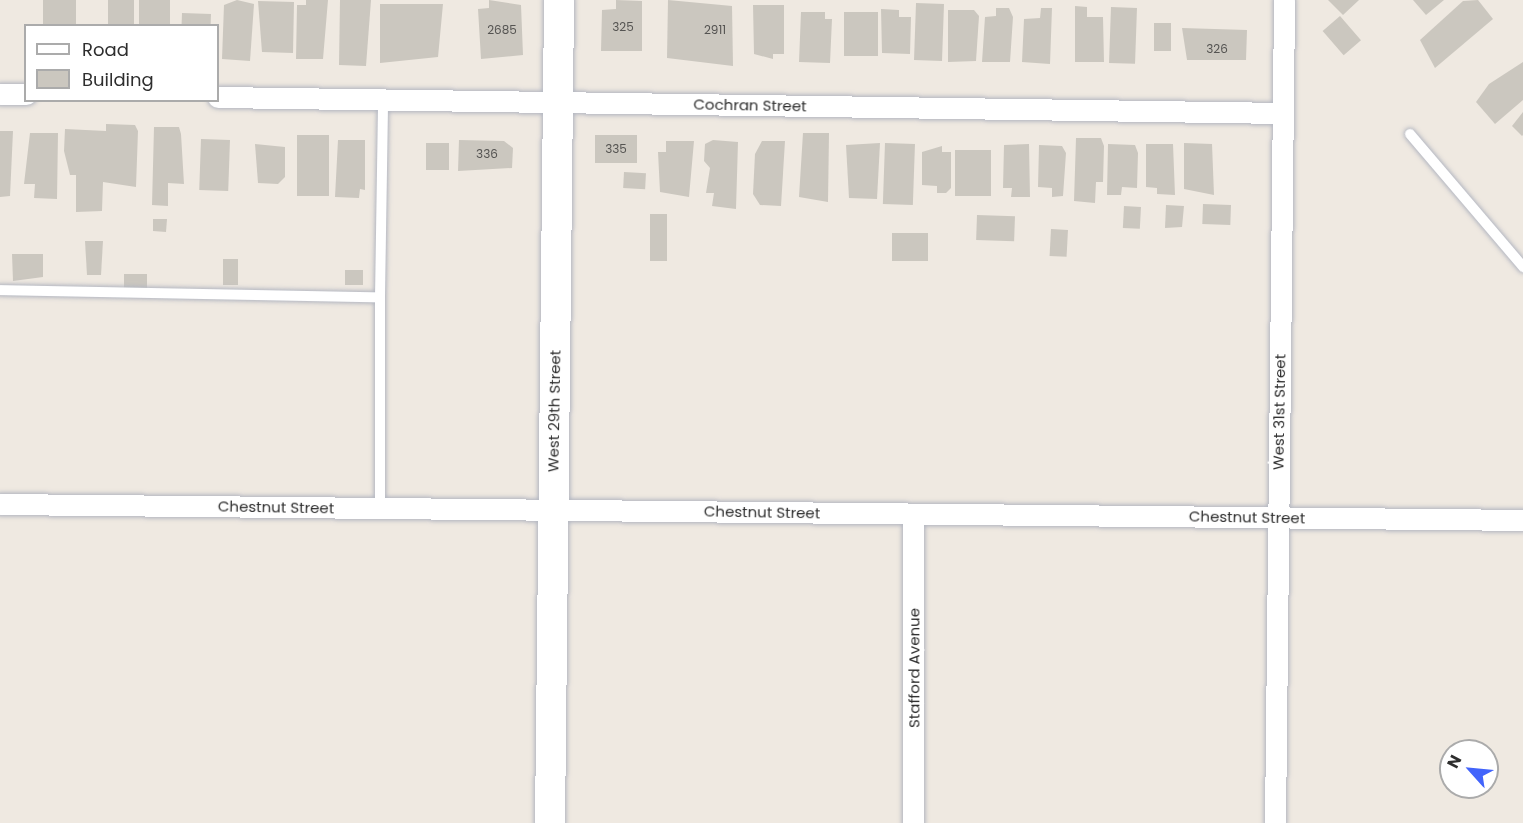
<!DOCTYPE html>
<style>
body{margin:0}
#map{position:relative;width:1523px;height:823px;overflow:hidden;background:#efe9e1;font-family:Poppins,sans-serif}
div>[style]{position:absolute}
.building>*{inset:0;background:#cbc7bf;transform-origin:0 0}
.roads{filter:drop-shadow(0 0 2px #b4b7c1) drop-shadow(0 0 2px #b4b7c1)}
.lane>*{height:10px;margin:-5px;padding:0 5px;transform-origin:5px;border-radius:5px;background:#fff}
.street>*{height:21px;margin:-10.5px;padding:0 10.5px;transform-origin:10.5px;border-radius:10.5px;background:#fff}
.secondary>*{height:30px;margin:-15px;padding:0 15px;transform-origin:15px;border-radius:15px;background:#fff}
span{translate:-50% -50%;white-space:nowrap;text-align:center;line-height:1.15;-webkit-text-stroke:6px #fff;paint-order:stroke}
.number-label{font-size:12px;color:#555452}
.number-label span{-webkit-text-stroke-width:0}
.street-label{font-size:15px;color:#2e2e2e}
.legend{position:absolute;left:24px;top:24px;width:195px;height:78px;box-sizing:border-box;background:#fff;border:2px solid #ababab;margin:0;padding:8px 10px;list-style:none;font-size:18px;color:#2e2e2e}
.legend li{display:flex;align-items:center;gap:12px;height:30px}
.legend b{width:30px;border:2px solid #ababab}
.north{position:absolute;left:1439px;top:739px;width:60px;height:60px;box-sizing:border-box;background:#fff;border:2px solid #ababab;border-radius:50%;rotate:297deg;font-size:16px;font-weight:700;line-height:24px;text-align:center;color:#2e2e2e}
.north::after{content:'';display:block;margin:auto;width:21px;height:27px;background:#4264fb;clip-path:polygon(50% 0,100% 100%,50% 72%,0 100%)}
</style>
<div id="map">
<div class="building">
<i style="left:43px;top:0;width:33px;height:26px"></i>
<i style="left:108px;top:0;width:26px;height:26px"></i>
<i style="left:139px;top:0;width:31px;height:26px"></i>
<i style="clip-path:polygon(237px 0,254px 4px,250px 61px,222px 59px,224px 5px)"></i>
<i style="clip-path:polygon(306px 0,328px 0,323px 59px,296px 59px,297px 5px,306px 5px)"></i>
<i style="clip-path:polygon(340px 0,371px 0,366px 66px,339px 65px)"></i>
<i style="clip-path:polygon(489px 0,521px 5px,523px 55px,481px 59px,478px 9px,489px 8px)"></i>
<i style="clip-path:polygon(616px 0,642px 1px,642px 51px,601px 51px,602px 10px,616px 9px)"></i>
<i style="clip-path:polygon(668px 0,732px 6px,733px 66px,667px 58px)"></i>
<i style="clip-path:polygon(1328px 0,1359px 0,1343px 15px)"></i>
<i style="clip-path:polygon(1413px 0,1444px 0,1426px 15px)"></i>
<i style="clip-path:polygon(1478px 0,1493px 19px,1435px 68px,1420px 40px,1463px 1px)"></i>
<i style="clip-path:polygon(258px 1px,294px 2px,293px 53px,262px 52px)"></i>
<i style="clip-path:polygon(380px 4px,443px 4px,438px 57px,380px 63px)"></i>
<i style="left:944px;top:4px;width:57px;height:28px;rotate:92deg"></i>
<i style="clip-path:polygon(753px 5px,784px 5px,784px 54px,773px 54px,773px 59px,754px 54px)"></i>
<i style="clip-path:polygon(1075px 6px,1087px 7px,1087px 17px,1103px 17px,1104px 62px,1075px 62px)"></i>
<i style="left:1111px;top:7px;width:26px;height:56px;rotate:2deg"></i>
<i style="clip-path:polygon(996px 8px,1009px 8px,1013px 17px,1010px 62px,982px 62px,985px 17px,996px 16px)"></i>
<i style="clip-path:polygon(1041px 8px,1052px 8px,1050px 64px,1022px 62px,1024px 19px,1040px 18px)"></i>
<i style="clip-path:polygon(881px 9px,899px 10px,899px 17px,911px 17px,910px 54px,882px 53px)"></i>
<i style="clip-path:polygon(948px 10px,974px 10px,979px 16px,976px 61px,948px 62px)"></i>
<i style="clip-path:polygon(801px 12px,825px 12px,825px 19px,832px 19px,830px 63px,799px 62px)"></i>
<i style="left:844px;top:12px;width:34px;height:44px"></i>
<i style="left:182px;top:13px;width:29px;height:13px;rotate:2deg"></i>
<i style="left:1340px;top:16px;width:32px;height:23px;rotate:49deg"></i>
<i style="left:1154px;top:23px;width:17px;height:28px"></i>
<i style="clip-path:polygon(1182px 28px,1247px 30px,1246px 60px,1187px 60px)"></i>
<i style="clip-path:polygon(1523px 62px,1523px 100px,1495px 124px,1476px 102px,1489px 84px)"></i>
<i style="clip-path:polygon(1523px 112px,1523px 135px,1522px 136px,1512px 126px)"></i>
<i style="clip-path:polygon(106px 124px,135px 125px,138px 131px,136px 187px,103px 182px,102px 211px,76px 212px,76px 175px,70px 175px,64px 151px,65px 129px,106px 131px)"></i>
<i style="clip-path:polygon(154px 127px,179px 127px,181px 134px,184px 184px,168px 183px,168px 206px,152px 205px)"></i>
<i style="clip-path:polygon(0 131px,13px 131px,10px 196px,0 197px)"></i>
<i style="clip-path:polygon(30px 133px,58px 133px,57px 199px,34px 198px,35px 184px,24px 184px)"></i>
<i style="clip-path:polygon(803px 133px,829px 133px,828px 202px,799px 197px)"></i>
<i style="left:297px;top:135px;width:32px;height:61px"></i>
<i style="left:595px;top:135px;width:42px;height:28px"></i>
<i style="clip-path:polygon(1076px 138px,1101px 138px,1104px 146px,1103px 182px,1096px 182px,1095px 203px,1074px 201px)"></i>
<i style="left:201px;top:139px;width:29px;height:51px;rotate:2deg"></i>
<i style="clip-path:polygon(338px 140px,365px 140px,365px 190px,360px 189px,359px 198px,335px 197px)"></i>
<i style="clip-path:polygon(459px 140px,504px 141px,513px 148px,512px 168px,458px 171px)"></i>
<i style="clip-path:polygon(713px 140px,738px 142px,736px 209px,712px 206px,714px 193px,706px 193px,710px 168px,704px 161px,705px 144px)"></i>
<i style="clip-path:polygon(666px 141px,694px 141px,689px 197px,660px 192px,658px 152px,666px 152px)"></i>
<i style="clip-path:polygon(762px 141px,785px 141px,781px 206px,760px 205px,753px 194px,755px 154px)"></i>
<i style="left:426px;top:143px;width:23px;height:27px"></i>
<i style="clip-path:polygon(880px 143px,877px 199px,849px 198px,846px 145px)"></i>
<i style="left:885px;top:143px;width:30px;height:61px;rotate:2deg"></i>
<i style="clip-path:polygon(1184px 143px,1212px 144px,1214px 195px,1184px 189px)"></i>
<i style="clip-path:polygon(255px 144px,285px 147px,285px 177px,278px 184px,258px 183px)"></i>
<i style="clip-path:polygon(1029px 144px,1030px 197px,1011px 197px,1012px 188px,1003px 188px,1004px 145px)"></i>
<i style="clip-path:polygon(1108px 144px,1135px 145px,1138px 153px,1137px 188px,1122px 187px,1121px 195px,1107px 195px)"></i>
<i style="clip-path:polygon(1146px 144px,1173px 144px,1175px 195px,1157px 194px,1157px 188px,1146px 187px)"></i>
<i style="clip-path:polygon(1039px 145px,1062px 146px,1066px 153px,1063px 196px,1052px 197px,1052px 188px,1038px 187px)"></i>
<i style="clip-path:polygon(942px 146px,942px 152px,951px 152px,951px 188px,946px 193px,937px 193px,937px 186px,922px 185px,922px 152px)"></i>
<i style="left:955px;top:150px;width:36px;height:46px"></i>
<i style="left:624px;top:172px;width:22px;height:16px;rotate:3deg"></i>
<i style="left:1203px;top:204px;width:28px;height:20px;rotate:2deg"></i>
<i style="clip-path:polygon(1166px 205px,1184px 206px,1182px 227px,1165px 228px)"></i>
<i style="left:1124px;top:206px;width:17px;height:22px;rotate:3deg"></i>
<i style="left:650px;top:214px;width:17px;height:47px"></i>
<i style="left:977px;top:215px;width:38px;height:25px;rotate:2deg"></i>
<i style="clip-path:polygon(153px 219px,167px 219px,166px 232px,153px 231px)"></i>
<i style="left:1051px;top:229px;width:17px;height:27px;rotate:3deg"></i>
<i style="left:892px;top:233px;width:36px;height:28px"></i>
<i style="clip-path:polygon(85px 241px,103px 241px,101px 275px,87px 275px)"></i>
<i style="clip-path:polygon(12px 254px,43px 254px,43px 277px,13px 281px)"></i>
<i style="left:223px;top:259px;width:15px;height:26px"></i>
<i style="left:345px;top:270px;width:18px;height:15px"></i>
<i style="left:147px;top:274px;width:17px;height:23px;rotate:90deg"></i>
</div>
<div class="roads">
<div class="lane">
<i style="left:1410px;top:134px;width:175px;rotate:49.6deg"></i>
<i style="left:0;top:290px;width:380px;rotate:1.1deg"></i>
<i style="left:380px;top:297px;width:211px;rotate:90deg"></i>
<i style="left:380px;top:297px;width:198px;rotate:-89.1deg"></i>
</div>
<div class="street">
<i style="left:0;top:94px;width:26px"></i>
<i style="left:218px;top:97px;width:1065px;rotate:0.86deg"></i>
<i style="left:0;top:504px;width:1523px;rotate:0.6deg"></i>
<i style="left:913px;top:823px;width:309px;rotate:-90deg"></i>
<i style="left:1275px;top:823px;width:823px;rotate:-89.37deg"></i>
</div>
<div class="secondary">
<i style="left:550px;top:823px;width:823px;rotate:-89.37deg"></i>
</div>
</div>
<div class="number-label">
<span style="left:623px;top:27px">325</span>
<span style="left:502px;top:30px">2685</span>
<span style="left:715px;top:30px">2911</span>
<span style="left:1217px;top:49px">326</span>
<span style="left:616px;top:149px">335</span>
<span style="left:487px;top:154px">336</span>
</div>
<div class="street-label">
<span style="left:750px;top:105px;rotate:1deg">Cochran Street</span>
<span style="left:554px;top:411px;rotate:-89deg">West 29th Street</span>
<span style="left:1279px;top:412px;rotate:-89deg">West 31st Street</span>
<span style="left:276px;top:507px;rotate:1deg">Chestnut Street</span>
<span style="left:762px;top:512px;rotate:1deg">Chestnut Street</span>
<span style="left:1247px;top:517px;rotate:1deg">Chestnut Street</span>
<span style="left:914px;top:668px;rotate:-90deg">Stafford Avenue</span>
</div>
<ul class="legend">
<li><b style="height:8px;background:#fff"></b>Road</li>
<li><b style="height:16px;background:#cbc7bf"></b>Building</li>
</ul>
<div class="north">N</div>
</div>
